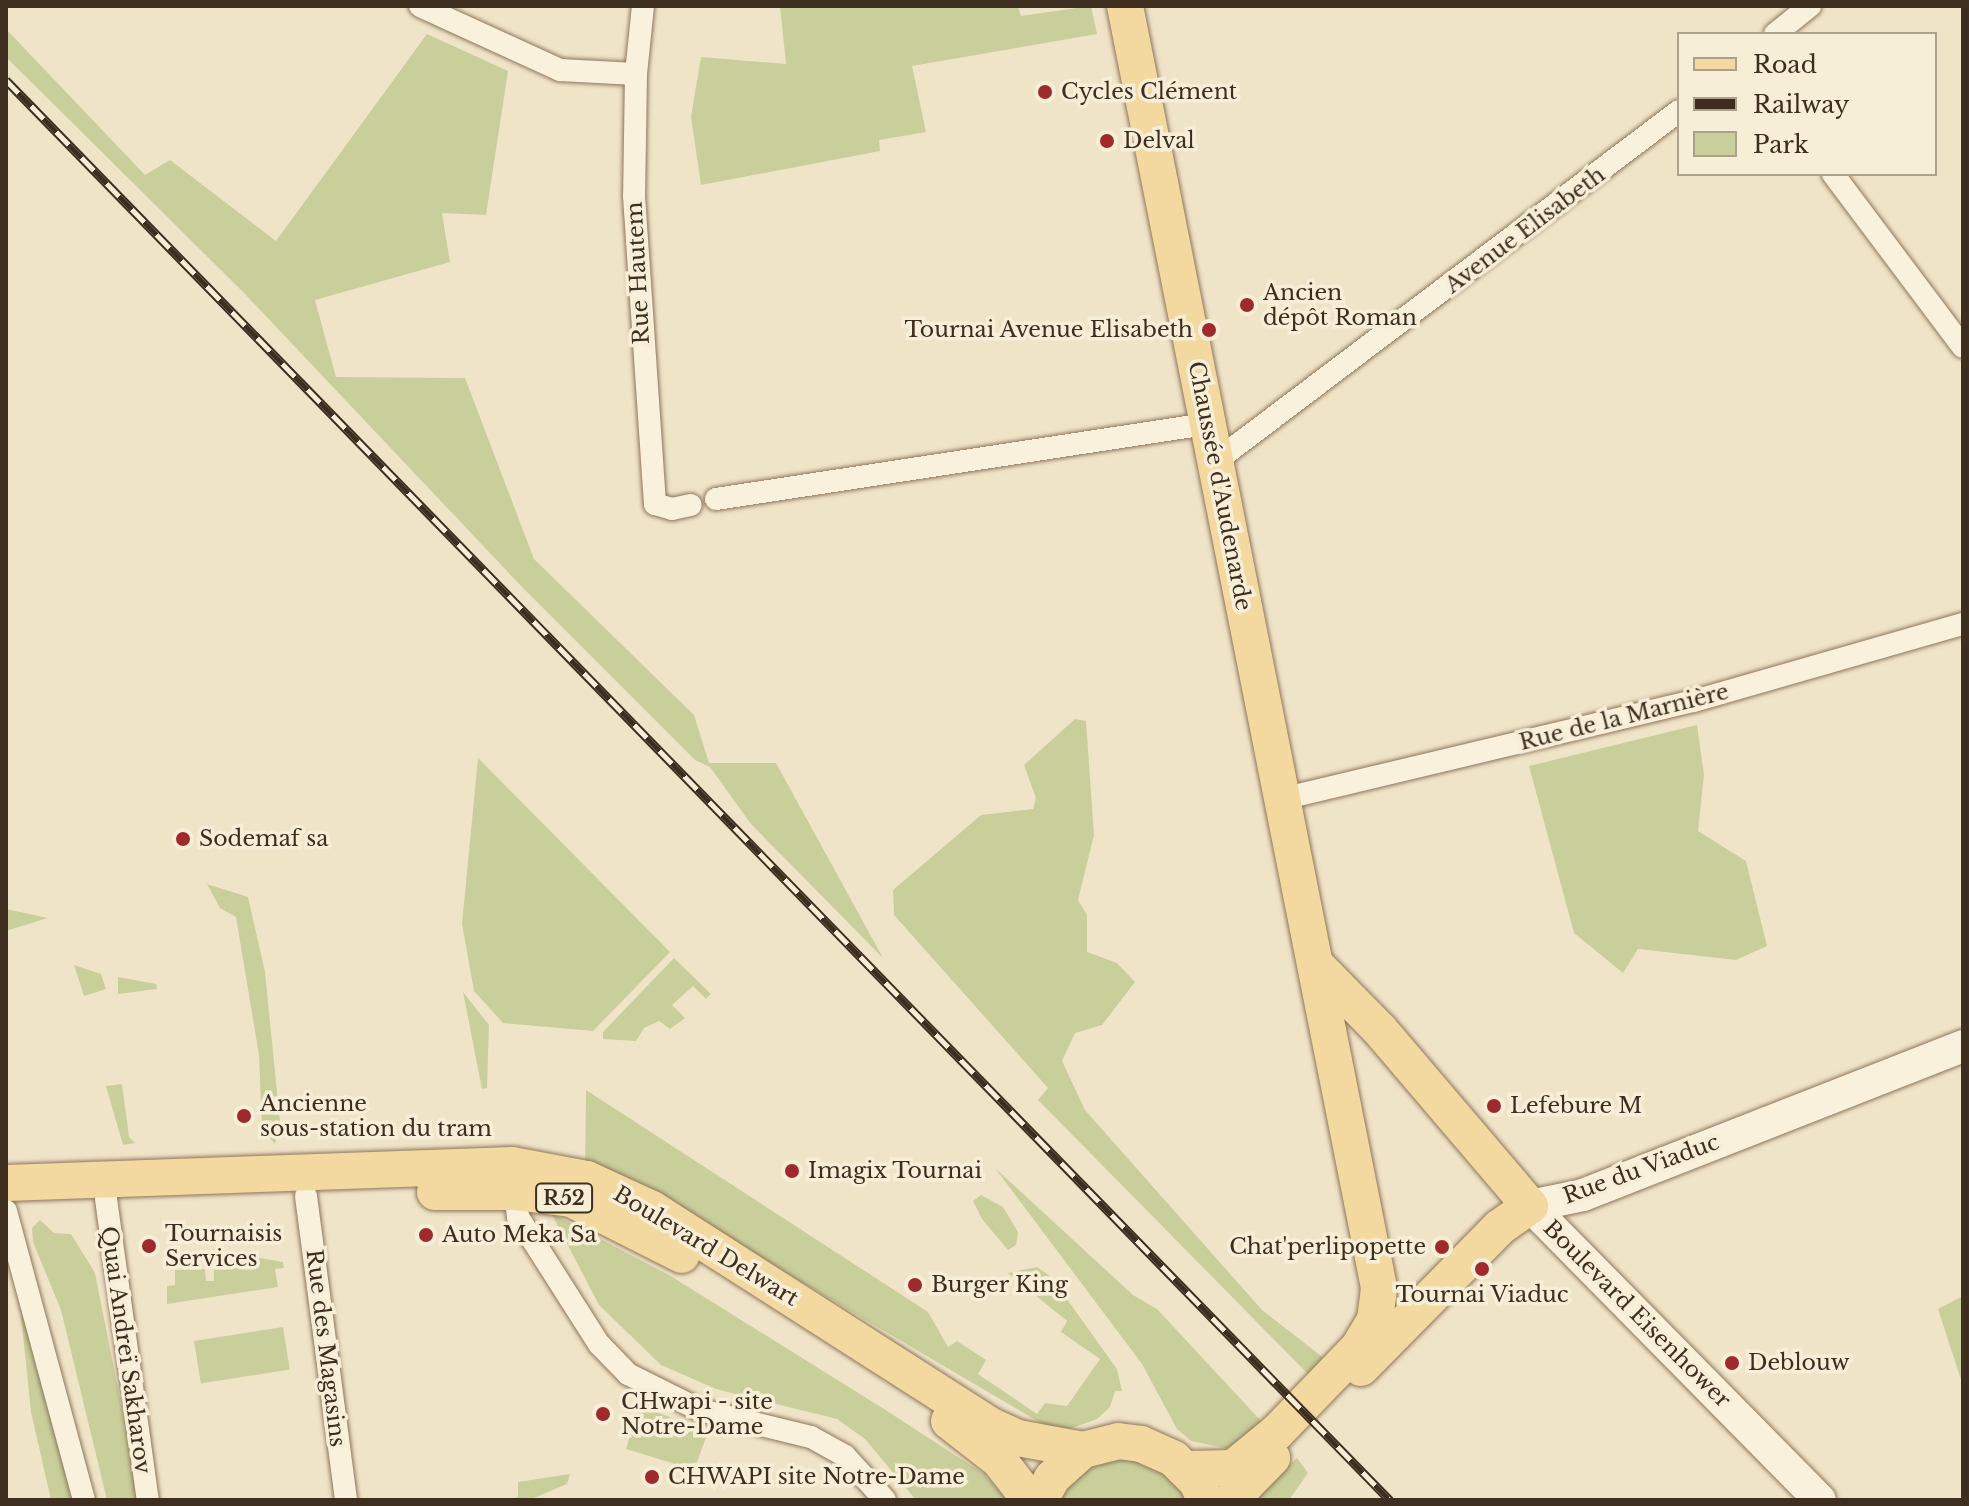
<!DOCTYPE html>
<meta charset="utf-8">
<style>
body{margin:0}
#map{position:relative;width:1969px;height:1506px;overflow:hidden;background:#f0e4c8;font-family:"Libre Baskerville",serif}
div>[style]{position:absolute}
.green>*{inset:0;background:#c9cf9b;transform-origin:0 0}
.roads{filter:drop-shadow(0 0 2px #8d765c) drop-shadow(0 0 2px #8d765c)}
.street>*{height:22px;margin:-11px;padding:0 11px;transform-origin:11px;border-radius:11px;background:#faf1dc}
.secondary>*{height:32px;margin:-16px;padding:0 16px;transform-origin:16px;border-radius:16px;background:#faf1dc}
.primary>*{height:36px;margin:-18px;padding:0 18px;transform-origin:18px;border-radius:18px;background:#f3d9a0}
.rail>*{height:9px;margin-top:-4.5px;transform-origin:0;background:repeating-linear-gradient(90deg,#f7eed8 0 18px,#3d2e20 0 36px);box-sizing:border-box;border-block:2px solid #3d2e20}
.dots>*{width:22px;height:22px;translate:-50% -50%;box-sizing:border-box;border:4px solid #f7eed8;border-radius:50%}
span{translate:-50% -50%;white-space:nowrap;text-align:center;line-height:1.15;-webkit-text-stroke:7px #f7eed8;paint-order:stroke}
.shield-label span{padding:2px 6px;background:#f7eed8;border:2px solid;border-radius:6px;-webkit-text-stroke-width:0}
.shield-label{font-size:20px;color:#3d2e20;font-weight:700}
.poi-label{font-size:22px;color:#3d2e20}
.left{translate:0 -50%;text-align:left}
.right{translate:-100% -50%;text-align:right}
.street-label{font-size:22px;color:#3d2e20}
.frame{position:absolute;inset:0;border:8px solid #3d2e20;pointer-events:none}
.legend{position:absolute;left:1677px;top:32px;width:260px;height:144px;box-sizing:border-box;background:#f7eed8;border:2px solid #ada18e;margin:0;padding:10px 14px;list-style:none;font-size:24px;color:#3d2e20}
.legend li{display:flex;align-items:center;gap:16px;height:40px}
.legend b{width:40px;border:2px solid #ada18e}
</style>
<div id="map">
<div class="green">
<i style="clip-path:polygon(780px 6px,1018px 6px,1021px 16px,1091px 6px,1097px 34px,912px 66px,926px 132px,879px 140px,880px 151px,701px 185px,691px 117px,701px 57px,786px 64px)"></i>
<i style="clip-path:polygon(6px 29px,145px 175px,170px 160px,276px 241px,427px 34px,508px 71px,486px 215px,442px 213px,450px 262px,315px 300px,336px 377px,465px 378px,534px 559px,694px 715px,709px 763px,776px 763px,883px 958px,751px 824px,710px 767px,695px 760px,523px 588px,244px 293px,6px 57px)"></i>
<i style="clip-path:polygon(1075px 719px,1086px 721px,1094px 835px,1078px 900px,1087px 915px,1087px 952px,1117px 963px,1135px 982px,1102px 1025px,1075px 1033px,1062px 1061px,1085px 1110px,1262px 1310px,1334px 1366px,1310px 1376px,1038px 1100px,1048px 1088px,894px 915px,893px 890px,981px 815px,1033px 809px,1036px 798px,1024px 765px)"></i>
<i style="clip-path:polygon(1697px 725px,1704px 775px,1698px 831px,1746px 861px,1767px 946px,1736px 960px,1638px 949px,1623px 973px,1574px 933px,1529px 766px)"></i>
<i style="clip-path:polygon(478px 758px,670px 952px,593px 1031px,503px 1023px,474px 991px,462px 924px)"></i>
<i style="clip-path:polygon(207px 884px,248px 897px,265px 972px,280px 1122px,275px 1144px,262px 1129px,259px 1055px,236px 917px,220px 908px)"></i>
<i style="clip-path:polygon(6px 909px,48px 918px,6px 931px)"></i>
<i style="clip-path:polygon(674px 958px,711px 994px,706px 999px,693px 986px,672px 1005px,685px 1018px,670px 1029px,659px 1021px,644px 1028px,636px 1041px,603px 1039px,603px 1032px)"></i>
<i style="clip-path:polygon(74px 965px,101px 974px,106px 989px,84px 996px)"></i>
<i style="clip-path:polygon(118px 977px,156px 984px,157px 989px,118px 994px)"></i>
<i style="clip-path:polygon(463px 992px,489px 1025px,487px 1088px,482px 1089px)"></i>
<i style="clip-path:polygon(122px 1084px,129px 1137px,135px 1143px,123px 1145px,106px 1086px)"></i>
<i style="clip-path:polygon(586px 1090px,928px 1312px,948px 1347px,957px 1341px,986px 1360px,978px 1374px,1037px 1414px,1045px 1403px,1067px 1406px,1100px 1359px,1061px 1332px,1067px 1321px,1008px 1273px,1037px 1267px,1051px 1277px,1117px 1369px,1122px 1391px,1115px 1391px,1110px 1407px,1097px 1419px,1072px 1428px,1049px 1428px,640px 1187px,585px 1170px)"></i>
<i style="clip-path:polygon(995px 1168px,1133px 1295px,1157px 1309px,1262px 1422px,1230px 1449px,1191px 1441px,1177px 1429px,1142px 1364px)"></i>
<i style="clip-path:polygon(981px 1195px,1003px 1207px,1018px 1232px,1016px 1245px,1008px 1250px,982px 1219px,973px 1201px)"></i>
<i style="clip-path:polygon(551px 1213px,669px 1275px,884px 1409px,984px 1474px,1007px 1500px,916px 1500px,865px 1439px,837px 1419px,716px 1389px,661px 1365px,599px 1305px)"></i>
<i style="clip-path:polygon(40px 1220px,54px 1233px,71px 1234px,95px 1273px,140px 1500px,107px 1500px,61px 1310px,33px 1242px,32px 1228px)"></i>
<i style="clip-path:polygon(237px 1254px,283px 1262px,284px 1268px,275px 1269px,278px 1287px,167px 1304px,167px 1286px,175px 1285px,175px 1270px,205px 1269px,206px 1281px,214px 1281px,213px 1255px,226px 1255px,230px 1265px,237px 1266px)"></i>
<i style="clip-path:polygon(19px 1296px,73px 1500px,51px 1500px,31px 1412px)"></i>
<i style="clip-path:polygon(1963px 1296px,1963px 1386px,1938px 1309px)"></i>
<i style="left:283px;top:1327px;width:43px;height:90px;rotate:81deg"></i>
<i style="clip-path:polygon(639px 1405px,708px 1432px,697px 1462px,682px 1466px,626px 1449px)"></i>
<i style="clip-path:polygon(1123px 1454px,1168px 1470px,1188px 1500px,1056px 1500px,1079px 1468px)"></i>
<i style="clip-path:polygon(1297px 1458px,1308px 1473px,1289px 1500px,1247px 1500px)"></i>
<i style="clip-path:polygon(570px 1474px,567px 1484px,529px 1500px,509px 1500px,518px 1497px,518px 1482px)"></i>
</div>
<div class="roads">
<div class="street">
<i style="left:420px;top:6px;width:154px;rotate:24.6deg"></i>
<i style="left:560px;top:70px;width:76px;rotate:3deg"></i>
<i style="left:643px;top:6px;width:68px;rotate:95.9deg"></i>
<i style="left:636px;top:74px;width:122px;rotate:90.9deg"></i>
<i style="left:634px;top:196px;width:309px;rotate:86.1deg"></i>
<i style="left:655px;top:504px;width:18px;rotate:16deg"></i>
<i style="left:672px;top:509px;width:19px;rotate:-12deg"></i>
<i style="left:1775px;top:34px;width:45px;rotate:-38.7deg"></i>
<i style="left:1833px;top:174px;width:216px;rotate:53.1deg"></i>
<i style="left:1216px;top:461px;width:580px;rotate:-37.09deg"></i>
<i style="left:716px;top:499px;width:497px;rotate:-8.7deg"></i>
<i style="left:1282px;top:799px;width:423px;rotate:-13.4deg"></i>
<i style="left:1694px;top:701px;width:280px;rotate:-16deg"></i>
<i style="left:515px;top:1192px;width:25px;rotate:83deg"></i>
<i style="left:518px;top:1217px;width:151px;rotate:57.5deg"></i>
<i style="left:599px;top:1344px;width:42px;rotate:46deg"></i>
<i style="left:628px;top:1374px;width:80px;rotate:26.6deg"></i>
<i style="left:700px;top:1410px;width:114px;rotate:13.7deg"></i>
<i style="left:811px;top:1437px;width:39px;rotate:29deg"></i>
<i style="left:845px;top:1456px;width:59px;rotate:47.7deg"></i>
<i style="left:306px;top:1196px;width:307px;rotate:82.5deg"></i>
<i style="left:106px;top:1199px;width:304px;rotate:82.1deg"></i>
<i style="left:6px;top:1211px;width:299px;rotate:74.9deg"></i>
</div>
<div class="secondary">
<i style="left:1530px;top:1206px;width:54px;rotate:-11.7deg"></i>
<i style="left:1583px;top:1195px;width:408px;rotate:-21.4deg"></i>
<i style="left:1530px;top:1206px;width:413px;rotate:45.4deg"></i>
</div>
<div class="primary">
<i style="left:1125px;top:6px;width:1307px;rotate:78.79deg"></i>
<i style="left:1379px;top:1288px;width:32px;rotate:97deg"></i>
<i style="left:1375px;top:1320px;width:31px;rotate:121deg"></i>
<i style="left:1359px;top:1347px;width:118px;rotate:134deg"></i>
<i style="left:1277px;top:1432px;width:57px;rotate:140.7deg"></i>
<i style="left:1233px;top:1468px;width:47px;rotate:178.8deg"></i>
<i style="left:1316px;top:965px;width:91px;rotate:45.4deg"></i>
<i style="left:1380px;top:1030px;width:231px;rotate:49.6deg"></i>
<i style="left:1530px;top:1206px;width:37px;rotate:145deg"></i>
<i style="left:1500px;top:1227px;width:198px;rotate:134.6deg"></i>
<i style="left:6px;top:1183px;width:506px;rotate:-2.04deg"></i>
<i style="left:512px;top:1165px;width:76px;rotate:10.6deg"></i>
<i style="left:587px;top:1179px;width:72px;rotate:24.8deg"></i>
<i style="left:652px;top:1209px;width:403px;rotate:32.6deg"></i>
<i style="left:991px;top:1426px;width:30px;rotate:24deg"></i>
<i style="left:1018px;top:1438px;width:66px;rotate:10.5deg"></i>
<i style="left:435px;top:1192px;width:80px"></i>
<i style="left:515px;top:1192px;width:56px;rotate:7.1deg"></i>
<i style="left:571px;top:1199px;width:124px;rotate:26.8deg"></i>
<i style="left:949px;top:1421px;width:63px;rotate:38deg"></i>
<i style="left:999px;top:1460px;width:51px;rotate:52.2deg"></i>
<i style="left:1040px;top:1500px;width:25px;rotate:-61deg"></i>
<i style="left:1052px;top:1478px;width:42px;rotate:-42.1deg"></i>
<i style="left:1083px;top:1450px;width:36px;rotate:-14deg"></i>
<i style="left:1118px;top:1441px;width:23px;rotate:7deg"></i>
<i style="left:1141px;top:1444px;width:36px;rotate:24deg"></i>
<i style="left:1174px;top:1459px;width:33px;rotate:45deg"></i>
<i style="left:1197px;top:1482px;width:20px;rotate:66deg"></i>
<i style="left:1231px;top:1500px;width:59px;rotate:-45.7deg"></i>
</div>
</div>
<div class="rail">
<i style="left:6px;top:80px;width:1983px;rotate:45.74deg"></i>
</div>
<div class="dots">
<i style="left:1045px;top:92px;background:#9e2a2b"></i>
<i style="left:1107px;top:141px;background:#9e2a2b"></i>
<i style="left:1247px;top:305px;background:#9e2a2b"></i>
<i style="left:1209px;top:330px;background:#9e2a2b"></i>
<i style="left:183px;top:839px;background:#9e2a2b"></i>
<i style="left:1494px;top:1106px;background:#9e2a2b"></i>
<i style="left:244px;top:1116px;background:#9e2a2b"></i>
<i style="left:792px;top:1171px;background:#9e2a2b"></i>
<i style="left:426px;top:1235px;background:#9e2a2b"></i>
<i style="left:149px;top:1246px;background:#9e2a2b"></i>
<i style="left:1442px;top:1247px;background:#9e2a2b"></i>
<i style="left:1482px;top:1269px;background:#9e2a2b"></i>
<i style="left:915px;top:1285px;background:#9e2a2b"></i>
<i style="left:1732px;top:1363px;background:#9e2a2b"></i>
<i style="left:603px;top:1414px;background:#9e2a2b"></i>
<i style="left:652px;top:1477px;background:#9e2a2b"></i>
</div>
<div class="shield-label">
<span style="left:564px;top:1198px">R52</span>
</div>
<div class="poi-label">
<span class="left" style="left:1061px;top:92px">Cycles Clément</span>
<span class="left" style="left:1123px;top:141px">Delval</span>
<span class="left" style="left:1263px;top:305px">Ancien<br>dépôt Roman</span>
<span class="right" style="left:1193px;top:330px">Tournai Avenue Elisabeth</span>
<span class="left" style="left:199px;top:839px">Sodemaf sa</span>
<span class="left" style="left:260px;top:1116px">Ancienne<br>sous-station du tram</span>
<span class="left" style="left:1510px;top:1106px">Lefebure M</span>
<span class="left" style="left:808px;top:1171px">Imagix Tournai</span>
<span class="left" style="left:165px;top:1246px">Tournaisis<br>Services</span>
<span class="left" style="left:442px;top:1235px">Auto Meka Sa</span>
<span class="right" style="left:1426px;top:1247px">Chat'perlipopette</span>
<span class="left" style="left:931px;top:1285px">Burger King</span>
<span style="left:1482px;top:1295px">Tournai Viaduc</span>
<span class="left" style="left:1748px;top:1363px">Deblouw</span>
<span class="left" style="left:621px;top:1414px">CHwapi - site<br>Notre-Dame</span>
<span class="left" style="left:668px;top:1477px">CHWAPI site Notre-Dame</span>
</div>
<div class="street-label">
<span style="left:1525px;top:230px;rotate:-37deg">Avenue Elisabeth</span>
<span style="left:638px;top:273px;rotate:-93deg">Rue Hautem</span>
<span style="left:1220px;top:486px;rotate:79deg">Chaussée d'Audenarde</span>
<span style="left:1624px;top:717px;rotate:-14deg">Rue de la Marnière</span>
<span style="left:1641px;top:1169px;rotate:-20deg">Rue du Viaduc</span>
<span style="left:706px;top:1246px;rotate:31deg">Boulevard Delwart</span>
<span style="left:1637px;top:1314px;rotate:45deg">Boulevard Eisenhower</span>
<span style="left:326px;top:1348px;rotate:83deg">Rue des Magasins</span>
<span style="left:126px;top:1350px;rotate:82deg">Quai Andreï Sakharov</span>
</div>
<div class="frame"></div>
<ul class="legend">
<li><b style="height:10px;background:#f3d9a0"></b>Road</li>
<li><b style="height:10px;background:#3d2e20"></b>Railway</li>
<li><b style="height:22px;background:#c9cf9b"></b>Park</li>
</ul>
</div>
